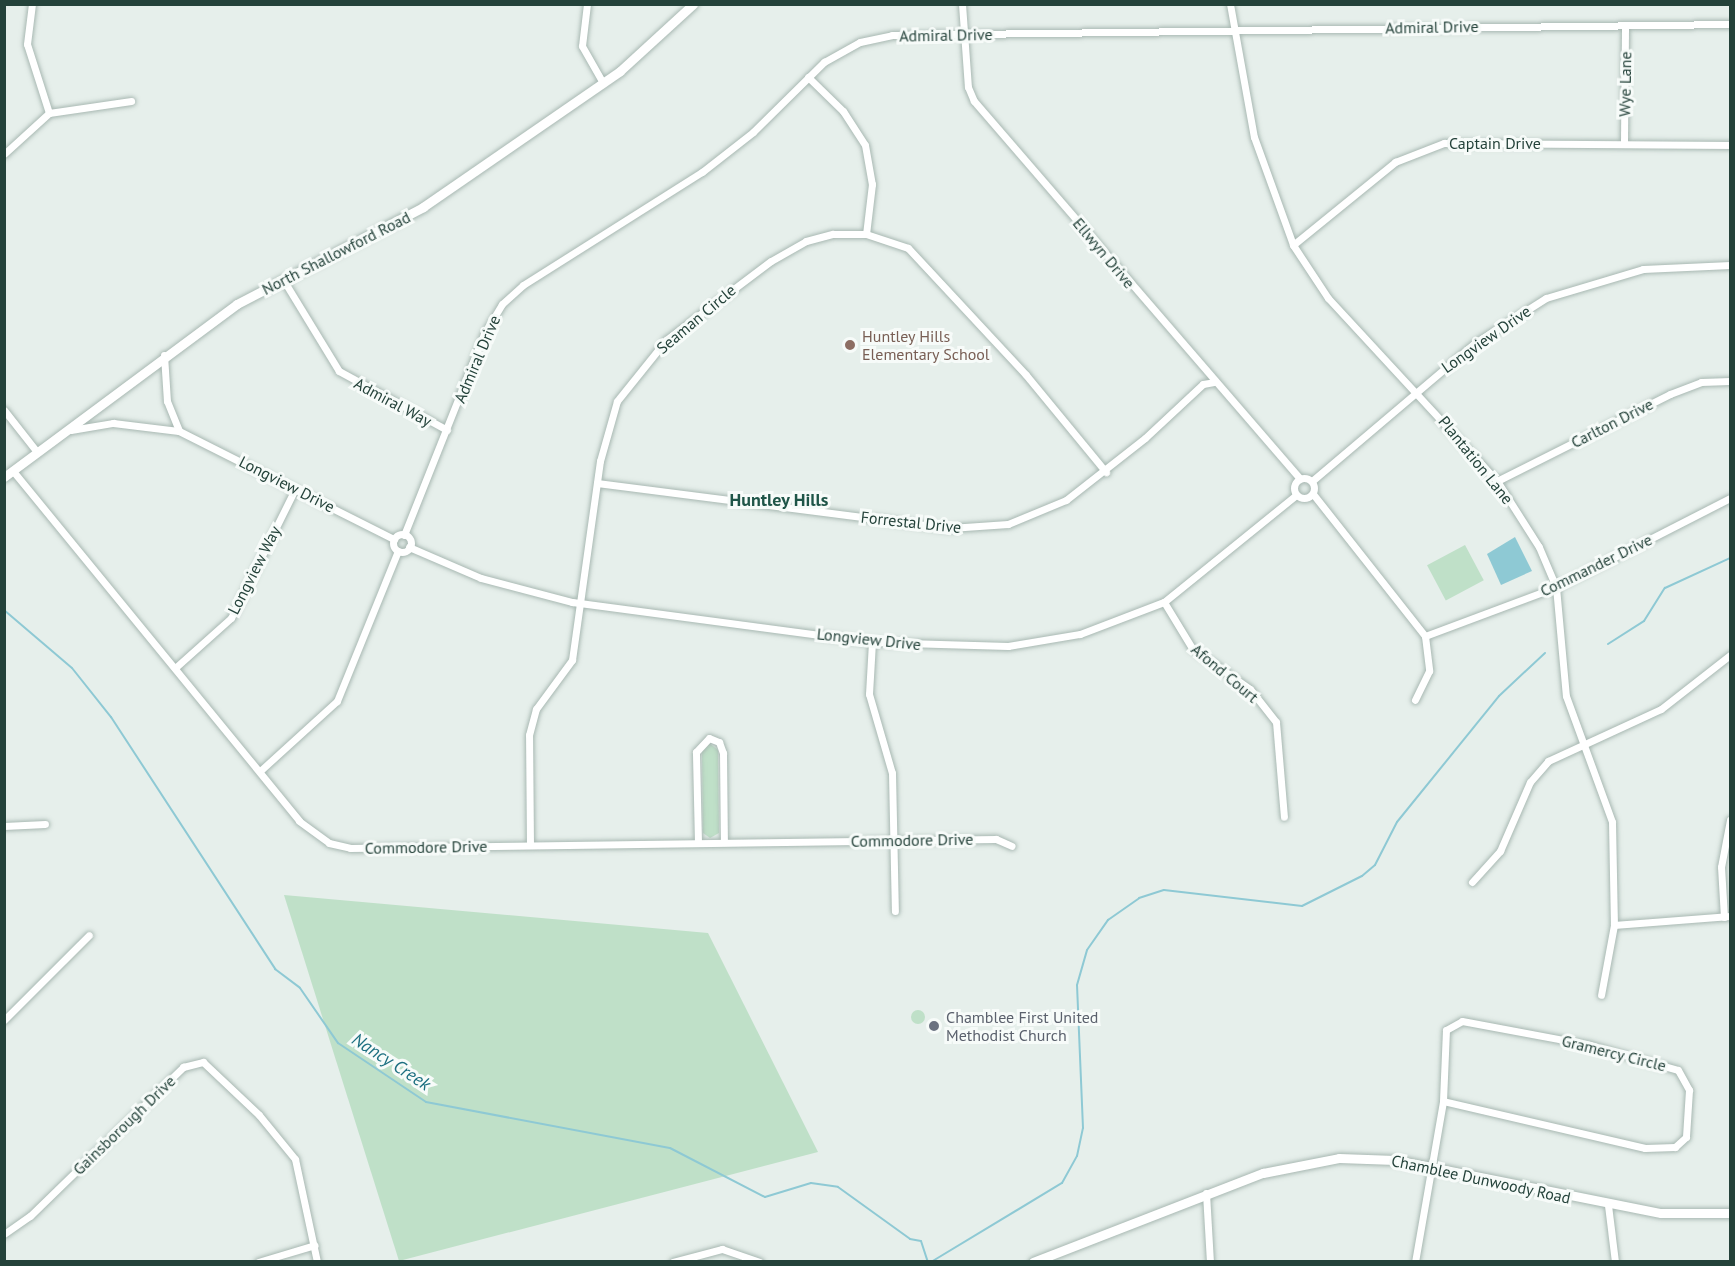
<!DOCTYPE html>
<style>
body{margin:0}
#map{position:relative;width:1735px;height:1266px;overflow:hidden;background:#e6efeb;font-family:"PT Sans",sans-serif}
div>[style]{position:absolute}
.green>*{inset:0;background:#bfe0c8;transform-origin:0 0}
.round{border-radius:50%}
.water>*{inset:0;background:#8ec9d4}
.stream>*{height:2px;margin:-1px;padding:0 1px;transform-origin:1px;border-radius:1px;background:#8ec9d4}
.roads{filter:drop-shadow(0 0 2px #a8b8b2) drop-shadow(0 0 2px #a8b8b2)}
.street>*{height:7px;margin:-3.5px;padding:0 3.5px;transform-origin:3.5px;border-radius:3.5px;background:#fff}
.street>.ring{margin:-3.5px;padding:0;box-sizing:content-box;background:none;border:7px solid #fff;border-radius:50%}
.secondary>*{height:9px;margin:-4.5px;padding:0 4.5px;transform-origin:4.5px;border-radius:4.5px;background:#fff}
.dots>*{width:16px;height:16px;translate:-50% -50%;box-sizing:border-box;border:3px solid #f7fbf9;border-radius:50%}
span{translate:-50% -50%;white-space:nowrap;text-align:center;line-height:1.15;-webkit-text-stroke:6px #f7fbf9;paint-order:stroke}
.street-label{font-size:16px;color:#24423a}
.education-label{font-size:16px;color:#785e54}
.left{translate:0 -50%;text-align:left}
.worship-label{font-size:16px;color:#5b616d}
.neighbourhood-label{font-size:18px;color:#1f5548;font-weight:700}
.water-label{font-size:18px;color:#1c6f80;font-style:italic}
.frame{position:absolute;inset:0;border:6px solid #24423a;pointer-events:none}
</style>
<div id="map">
<div class="green">
<i style="left:1465px;top:545px;width:40px;height:43px;rotate:62deg"></i>
<i style="clip-path:polygon(709px 743px,718px 750px,719px 833px,710px 838px,703px 833px,702px 750px)"></i>
<i style="clip-path:polygon(284px 895px,708px 933px,818px 1152px,399px 1261px)"></i>
<i class="round" style="left:911px;top:1010px;width:14px;height:14px"></i>
</div>
<div class="water">
<i style="clip-path:polygon(1515px 537px,1532px 571px,1501px 585px,1487px 554px)"></i>
</div>
<div class="stream">
<i style="left:4px;top:610px;width:89px;rotate:40.5deg"></i>
<i style="left:72px;top:668px;width:63px;rotate:51.5deg"></i>
<i style="left:111px;top:717px;width:301px;rotate:56.9deg"></i>
<i style="left:275px;top:969px;width:31px;rotate:37deg"></i>
<i style="left:300px;top:988px;width:67px;rotate:55.4deg"></i>
<i style="left:338px;top:1043px;width:106px;rotate:33.8deg"></i>
<i style="left:426px;top:1102px;width:248px;rotate:10.7deg"></i>
<i style="left:670px;top:1148px;width:107px;rotate:27.3deg"></i>
<i style="left:765px;top:1197px;width:48px;rotate:-16.9deg"></i>
<i style="left:811px;top:1183px;width:27px;rotate:8deg"></i>
<i style="left:838px;top:1187px;width:89px;rotate:35.8deg"></i>
<i style="left:910px;top:1239px;width:11px;rotate:10deg"></i>
<i style="left:921px;top:1241px;width:22px;rotate:72deg"></i>
<i style="left:1608px;top:644px;width:43px;rotate:-32.6deg"></i>
<i style="left:1644px;top:621px;width:39px;rotate:-58deg"></i>
<i style="left:1665px;top:588px;width:72px;rotate:-24.8deg"></i>
<i style="left:931px;top:1262px;width:153px;rotate:-31.1deg"></i>
<i style="left:1062px;top:1183px;width:31px;rotate:-61deg"></i>
<i style="left:1077px;top:1156px;width:29px;rotate:-78deg"></i>
<i style="left:1083px;top:1128px;width:143px;rotate:-92.4deg"></i>
<i style="left:1077px;top:985px;width:36px;rotate:-74deg"></i>
<i style="left:1087px;top:950px;width:37px;rotate:-55deg"></i>
<i style="left:1108px;top:920px;width:38px;rotate:-35deg"></i>
<i style="left:1139px;top:898px;width:26px;rotate:-18deg"></i>
<i style="left:1164px;top:890px;width:139px;rotate:6.6deg"></i>
<i style="left:1302px;top:906px;width:67px;rotate:-26.6deg"></i>
<i style="left:1362px;top:876px;width:17px;rotate:-40deg"></i>
<i style="left:1375px;top:865px;width:48px;rotate:-62.9deg"></i>
<i style="left:1397px;top:822px;width:162px;rotate:-51deg"></i>
<i style="left:1499px;top:696px;width:63px;rotate:-43.1deg"></i>
</div>
<div class="roads">
<div class="street">
<i style="left:587px;top:4px;width:42px;rotate:96.8deg"></i>
<i style="left:582px;top:46px;width:43px;rotate:60.4deg"></i>
<i style="left:962px;top:4px;width:83px;rotate:85.9deg"></i>
<i style="left:968px;top:87px;width:15px;rotate:67deg"></i>
<i style="left:974px;top:101px;width:499px;rotate:49.2deg"></i>
<i style="left:1230px;top:4px;width:135px;rotate:79.8deg"></i>
<i style="left:1254px;top:137px;width:115px;rotate:70.1deg"></i>
<i style="left:1293px;top:245px;width:64px;rotate:56.6deg"></i>
<i style="left:1328px;top:298px;width:249px;rotate:47.3deg"></i>
<i style="left:1497px;top:481px;width:78px;rotate:57.5deg"></i>
<i style="left:1539px;top:547px;width:43px;rotate:67deg"></i>
<i style="left:1556px;top:587px;width:109px;rotate:84.8deg"></i>
<i style="left:1566px;top:696px;width:134px;rotate:69.9deg"></i>
<i style="left:1612px;top:822px;width:103px;rotate:88.9deg"></i>
<i style="left:1614px;top:925px;width:71px;rotate:100.5deg"></i>
<i style="left:808px;top:77px;width:49px;rotate:44.2deg"></i>
<i style="left:843px;top:111px;width:40px;rotate:57.1deg"></i>
<i style="left:865px;top:145px;width:40px;rotate:80deg"></i>
<i style="left:872px;top:184px;width:50px;rotate:96.8deg"></i>
<i style="left:49px;top:113px;width:83px;rotate:-8.3deg"></i>
<i style="left:1624px;top:143px;width:117px;rotate:-89.5deg"></i>
<i style="left:4px;top:154px;width:61px;rotate:-42.3deg"></i>
<i style="left:49px;top:113px;width:72px;rotate:-107.7deg"></i>
<i style="left:27px;top:44px;width:40px;rotate:-82.9deg"></i>
<i style="left:1293px;top:245px;width:132px;rotate:-39.1deg"></i>
<i style="left:1395px;top:162px;width:53px;rotate:-21.2deg"></i>
<i style="left:1444px;top:143px;width:286px;rotate:0.4deg"></i>
<i style="left:284px;top:281px;width:105px;rotate:58.6deg"></i>
<i style="left:339px;top:371px;width:123px;rotate:28.6deg"></i>
<i style="left:164px;top:355px;width:46px;rotate:86.3deg"></i>
<i style="left:167px;top:401px;width:32px;rotate:68deg"></i>
<i style="left:4px;top:410px;width:53px;rotate:51.8deg"></i>
<i style="left:71px;top:430px;width:43px;rotate:-9.5deg"></i>
<i style="left:113px;top:423px;width:66px;rotate:6.9deg"></i>
<i style="left:179px;top:431px;width:241px;rotate:26.7deg"></i>
<i style="left:13px;top:471px;width:452px;rotate:50.7deg"></i>
<i style="left:299px;top:821px;width:37px;rotate:36deg"></i>
<i style="left:329px;top:843px;width:22px;rotate:13deg"></i>
<i style="left:350px;top:848px;width:646px;rotate:-0.8deg"></i>
<i style="left:996px;top:839px;width:17px;rotate:24deg"></i>
<i class="ring" style="left:1294px;top:478px;width:13px;height:13px"></i>
<i style="left:1312px;top:481px;width:214px;rotate:-40.3deg"></i>
<i style="left:1475px;top:343px;width:84px;rotate:-32.4deg"></i>
<i style="left:1546px;top:298px;width:101px;rotate:-16.6deg"></i>
<i style="left:1643px;top:269px;width:87px;rotate:-2.6deg"></i>
<i style="left:1497px;top:481px;width:194px;rotate:-26.7deg"></i>
<i style="left:1670px;top:394px;width:33px;rotate:-21deg"></i>
<i style="left:1701px;top:382px;width:29px;rotate:-2deg"></i>
<i style="left:597px;top:483px;width:356px;rotate:7.3deg"></i>
<i style="left:950px;top:528px;width:58px;rotate:-3.9deg"></i>
<i style="left:1008px;top:524px;width:63px;rotate:-22.5deg"></i>
<i style="left:1066px;top:500px;width:100px;rotate:-38.1deg"></i>
<i style="left:1145px;top:438px;width:79px;rotate:-43deg"></i>
<i style="left:1203px;top:384px;width:11px;rotate:-10deg"></i>
<i style="left:1313px;top:494px;width:181px;rotate:51.7deg"></i>
<i style="left:1425px;top:636px;width:35px;rotate:83deg"></i>
<i style="left:1429px;top:671px;width:32px;rotate:116deg"></i>
<i class="ring" style="left:393px;top:534px;width:11px;height:11px"></i>
<i style="left:404px;top:535px;width:216px;rotate:-68.3deg"></i>
<i style="left:484px;top:334px;width:35px;rotate:-59deg"></i>
<i style="left:502px;top:304px;width:28px;rotate:-42deg"></i>
<i style="left:523px;top:285px;width:212px;rotate:-32.3deg"></i>
<i style="left:702px;top:172px;width:65px;rotate:-38.1deg"></i>
<i style="left:753px;top:132px;width:100px;rotate:-44.6deg"></i>
<i style="left:824px;top:62px;width:41px;rotate:-29.1deg"></i>
<i style="left:860px;top:42px;width:33px;rotate:-12deg"></i>
<i style="left:892px;top:35px;width:838px;rotate:-0.75deg"></i>
<i style="left:409px;top:547px;width:78px;rotate:23.3deg"></i>
<i style="left:481px;top:578px;width:94px;rotate:14.8deg"></i>
<i style="left:572px;top:602px;width:303px;rotate:7.6deg"></i>
<i style="left:872px;top:642px;width:136px;rotate:1.7deg"></i>
<i style="left:1008px;top:646px;width:73px;rotate:-9.5deg"></i>
<i style="left:1080px;top:634px;width:90px;rotate:-20.9deg"></i>
<i style="left:1164px;top:602px;width:170px;rotate:-39deg"></i>
<i style="left:1164px;top:602px;width:54px;rotate:58.7deg"></i>
<i style="left:1192px;top:648px;width:71px;rotate:35.3deg"></i>
<i style="left:1250px;top:689px;width:42px;rotate:51.8deg"></i>
<i style="left:1276px;top:722px;width:95px;rotate:85.2deg"></i>
<i style="left:1425px;top:636px;width:140px;rotate:-20.5deg"></i>
<i style="left:1556px;top:587px;width:195px;rotate:-27.1deg"></i>
<i style="left:872px;top:642px;width:52px;rotate:93.3deg"></i>
<i style="left:869px;top:694px;width:82px;rotate:73.8deg"></i>
<i style="left:892px;top:773px;width:138px;rotate:88.8deg"></i>
<i style="left:175px;top:668px;width:75px;rotate:-41.8deg"></i>
<i style="left:231px;top:618px;width:144px;rotate:-63.6deg"></i>
<i style="left:260px;top:771px;width:104px;rotate:-42.3deg"></i>
<i style="left:337px;top:701px;width:162px;rotate:-67.9deg"></i>
<i style="left:4px;top:826px;width:41px;rotate:-2.8deg"></i>
<i style="left:698px;top:843px;width:91px;rotate:-91.3deg"></i>
<i style="left:696px;top:752px;width:19px;rotate:-47deg"></i>
<i style="left:709px;top:738px;width:11px;rotate:22deg"></i>
<i style="left:719px;top:742px;width:12px;rotate:70deg"></i>
<i style="left:723px;top:753px;width:89px;rotate:89.4deg"></i>
<i style="left:530px;top:845px;width:110px;rotate:-90.5deg"></i>
<i style="left:529px;top:735px;width:27px;rotate:-75deg"></i>
<i style="left:536px;top:709px;width:61px;rotate:-53.7deg"></i>
<i style="left:572px;top:660px;width:201px;rotate:-82deg"></i>
<i style="left:600px;top:461px;width:62px;rotate:-74.2deg"></i>
<i style="left:617px;top:401px;width:78px;rotate:-51.2deg"></i>
<i style="left:666px;top:340px;width:131px;rotate:-37deg"></i>
<i style="left:771px;top:261px;width:40px;rotate:-29.7deg"></i>
<i style="left:806px;top:241px;width:28px;rotate:-15deg"></i>
<i style="left:833px;top:234px;width:33px"></i>
<i style="left:866px;top:234px;width:44px;rotate:18.4deg"></i>
<i style="left:908px;top:248px;width:173px;rotate:47.1deg"></i>
<i style="left:1026px;top:375px;width:126px;rotate:50.5deg"></i>
<i style="left:1472px;top:882px;width:42px;rotate:-47.9deg"></i>
<i style="left:1500px;top:851px;width:75px;rotate:-66.5deg"></i>
<i style="left:1530px;top:782px;width:28px;rotate:-49deg"></i>
<i style="left:1548px;top:761px;width:124px;rotate:-24.7deg"></i>
<i style="left:1661px;top:709px;width:88px;rotate:-38deg"></i>
<i style="left:1724px;top:917px;width:50px;rotate:-93.4deg"></i>
<i style="left:1721px;top:867px;width:48px;rotate:-79.2deg"></i>
<i style="left:1614px;top:925px;width:116px;rotate:-4.4deg"></i>
<i style="left:4px;top:1020px;width:120px;rotate:-45deg"></i>
<i style="left:1462px;top:1021px;width:130px;rotate:10.6deg"></i>
<i style="left:1590px;top:1045px;width:91px;rotate:15.9deg"></i>
<i style="left:1678px;top:1070px;width:23px;rotate:61deg"></i>
<i style="left:1689px;top:1090px;width:47px;rotate:93.7deg"></i>
<i style="left:1686px;top:1137px;width:15px;rotate:138deg"></i>
<i style="left:1675px;top:1147px;width:30px;rotate:178deg"></i>
<i style="left:1645px;top:1148px;width:207px;rotate:-166.9deg"></i>
<i style="left:1443px;top:1101px;width:71px;rotate:-87.6deg"></i>
<i style="left:1446px;top:1030px;width:18px;rotate:-29deg"></i>
<i style="left:1206px;top:1193px;width:69px;rotate:86.7deg"></i>
<i style="left:1608px;top:1205px;width:57px;rotate:83deg"></i>
<i style="left:4px;top:1234px;width:32px;rotate:-35deg"></i>
<i style="left:30px;top:1216px;width:214px;rotate:-44.2deg"></i>
<i style="left:183px;top:1067px;width:21px;rotate:-14deg"></i>
<i style="left:203px;top:1062px;width:77px;rotate:43.4deg"></i>
<i style="left:259px;top:1115px;width:57px;rotate:50.7deg"></i>
<i style="left:295px;top:1159px;width:105px;rotate:77.9deg"></i>
<i style="left:258px;top:1262px;width:59px;rotate:-16.6deg"></i>
<i style="left:673px;top:1262px;width:51px;rotate:-14.9deg"></i>
<i style="left:722px;top:1249px;width:40px;rotate:18.9deg"></i>
<i style="left:1415px;top:1262px;width:163px;rotate:-80.1deg"></i>
</div>
<div class="secondary">
<i style="left:4px;top:477px;width:290px;rotate:-36.6deg"></i>
<i style="left:237px;top:304px;width:210px;rotate:-27.5deg"></i>
<i style="left:423px;top:207px;width:239px;rotate:-34.6deg"></i>
<i style="left:620px;top:71px;width:99px;rotate:-42.5deg"></i>
<i style="left:1033px;top:1262px;width:247px;rotate:-21.2deg"></i>
<i style="left:1263px;top:1173px;width:77px;rotate:-11.2deg"></i>
<i style="left:1339px;top:1158px;width:56px;rotate:2deg"></i>
<i style="left:1395px;top:1160px;width:271px;rotate:11.3deg"></i>
<i style="left:1661px;top:1213px;width:69px"></i>
</div>
</div>
<div class="dots">
<i style="left:850px;top:345px;background:#8d6e63"></i>
<i style="left:934px;top:1026px;background:#6b7280"></i>
</div>
<div class="street-label">
<span style="left:1432px;top:27px;rotate:-1deg">Admiral Drive</span>
<span style="left:946px;top:35px;rotate:-1deg">Admiral Drive</span>
<span style="left:1625px;top:84px;rotate:-89deg">Wye Lane</span>
<span style="left:1495px;top:143px">Captain Drive</span>
<span style="left:336px;top:253px;rotate:-27deg">North Shallowford Road</span>
<span style="left:1104px;top:253px;rotate:50deg">Ellwyn Drive</span>
<span style="left:696px;top:319px;rotate:-40deg">Seaman Circle</span>
<span style="left:1486px;top:339px;rotate:-35deg">Longview Drive</span>
<span style="left:477px;top:359px;rotate:-67deg">Admiral Drive</span>
<span style="left:393px;top:402px;rotate:28deg">Admiral Way</span>
<span style="left:1612px;top:423px;rotate:-27deg">Carlton Drive</span>
<span style="left:1476px;top:460px;rotate:51deg">Plantation Lane</span>
<span style="left:287px;top:484px;rotate:27deg">Longview Drive</span>
<span style="left:911px;top:522px;rotate:6deg">Forrestal Drive</span>
<span style="left:1596px;top:565px;rotate:-26deg">Commander Drive</span>
<span style="left:254px;top:570px;rotate:-63deg">Longview Way</span>
<span style="left:869px;top:639px;rotate:6deg">Longview Drive</span>
<span style="left:1225px;top:673px;rotate:40deg">Afond Court</span>
<span style="left:912px;top:840px;rotate:-1deg">Commodore Drive</span>
<span style="left:426px;top:847px;rotate:-1deg">Commodore Drive</span>
<span style="left:1614px;top:1053px;rotate:14deg">Gramercy Circle</span>
<span style="left:124px;top:1125px;rotate:-44deg">Gainsborough Drive</span>
<span style="left:1481px;top:1179px;rotate:12deg">Chamblee Dunwoody Road</span>
</div>
<div class="education-label">
<span class="left" style="left:862px;top:345px">Huntley Hills<br>Elementary School</span>
</div>
<div class="worship-label">
<span class="left" style="left:946px;top:1026px">Chamblee First United<br>Methodist Church</span>
</div>
<div class="neighbourhood-label">
<span style="left:779px;top:500px">Huntley Hills</span>
</div>
<div class="water-label">
<span style="left:391px;top:1062px;rotate:33deg">Nancy Creek</span>
</div>
<div class="frame"></div>
</div>
